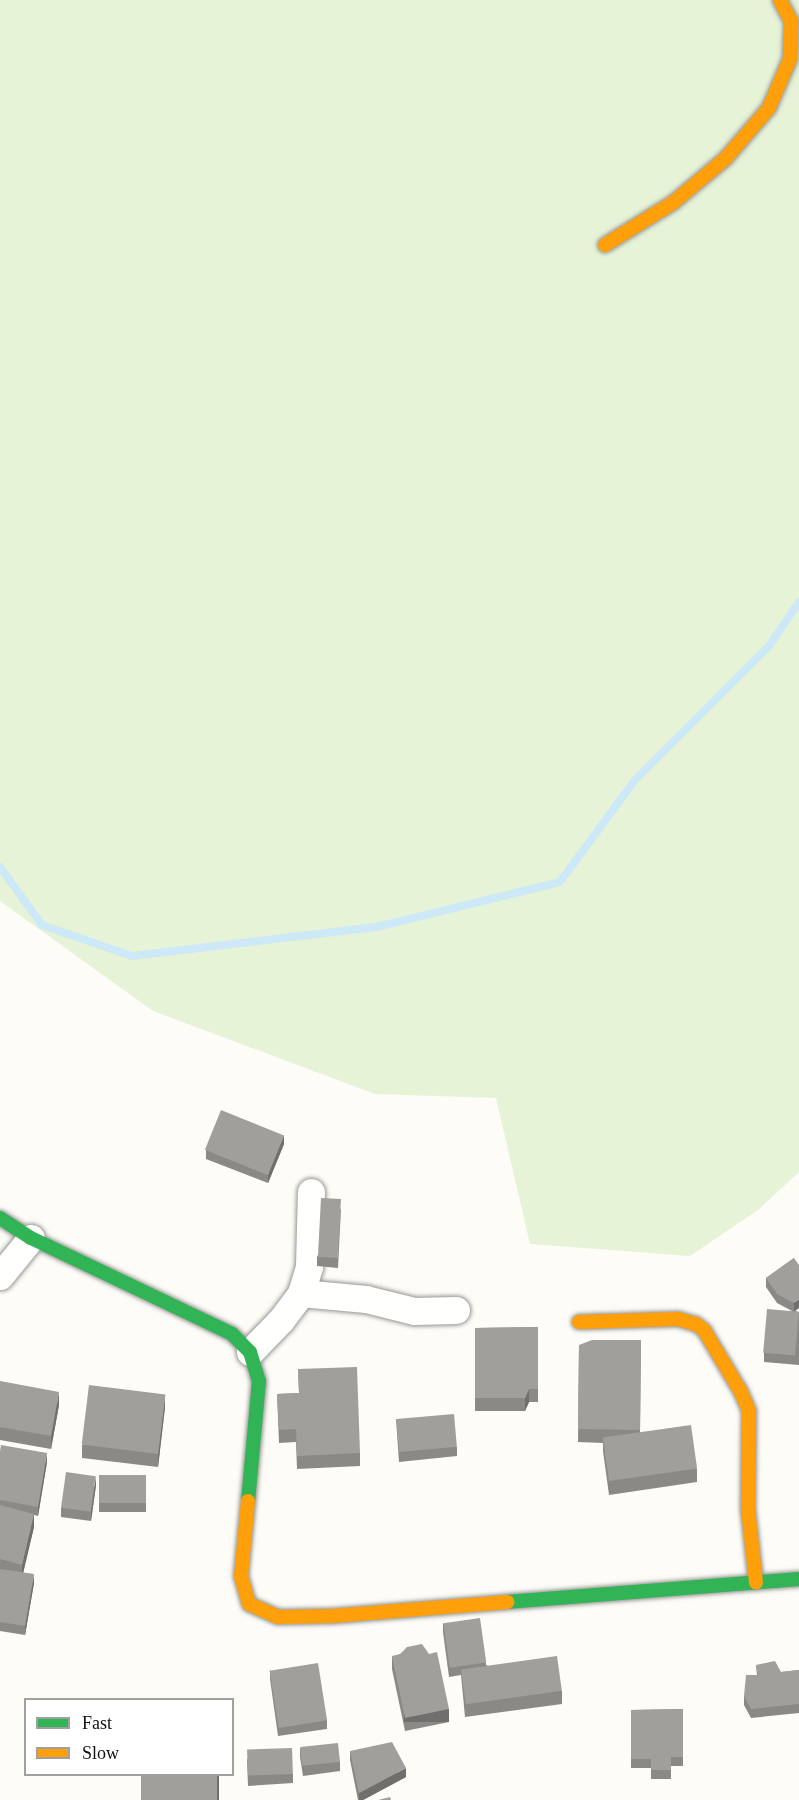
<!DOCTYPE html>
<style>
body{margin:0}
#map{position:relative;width:799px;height:1800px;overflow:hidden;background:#fdfcf7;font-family:"Times New Roman",serif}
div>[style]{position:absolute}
.green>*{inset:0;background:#e7f3d7}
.stream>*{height:8px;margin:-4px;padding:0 4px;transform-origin:4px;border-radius:4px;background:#cde8f7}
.roads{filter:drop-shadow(0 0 2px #979795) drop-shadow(0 0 2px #979795)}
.street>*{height:27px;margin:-13.5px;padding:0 13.5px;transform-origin:13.5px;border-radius:13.5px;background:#fffffe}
.fast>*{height:14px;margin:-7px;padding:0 7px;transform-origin:7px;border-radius:7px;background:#30b455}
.slow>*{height:14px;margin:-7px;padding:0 7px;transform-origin:7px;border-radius:7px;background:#ff9f0a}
.wall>*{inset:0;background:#8a8986;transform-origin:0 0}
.shaded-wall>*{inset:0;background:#716f6d;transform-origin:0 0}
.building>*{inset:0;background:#a19f9c;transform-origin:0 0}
span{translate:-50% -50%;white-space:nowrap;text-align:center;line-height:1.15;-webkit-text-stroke:6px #fff;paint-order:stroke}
.legend{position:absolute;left:24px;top:1698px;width:210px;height:78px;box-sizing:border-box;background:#fff;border:2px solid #a0a0a0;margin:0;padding:8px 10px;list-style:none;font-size:18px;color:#111}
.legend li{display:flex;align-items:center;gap:12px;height:30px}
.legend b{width:30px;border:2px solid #a0a0a0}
</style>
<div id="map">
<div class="green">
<i style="clip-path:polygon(0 0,799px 0,799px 1172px,758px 1210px,690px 1256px,530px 1244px,496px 1098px,375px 1094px,153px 1011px,0 901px)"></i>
</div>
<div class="stream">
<i style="left:0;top:867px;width:72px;rotate:54.1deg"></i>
<i style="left:42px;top:925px;width:95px;rotate:19deg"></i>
<i style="left:132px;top:956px;width:247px;rotate:-6.8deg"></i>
<i style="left:377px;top:927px;width:188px;rotate:-13.8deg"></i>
<i style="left:560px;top:882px;width:127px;rotate:-53.7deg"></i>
<i style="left:635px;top:780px;width:190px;rotate:-45deg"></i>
<i style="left:769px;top:646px;width:53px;rotate:-55.7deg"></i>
</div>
<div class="roads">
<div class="street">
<i style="left:0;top:1276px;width:49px;rotate:-50.8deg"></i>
<i style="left:301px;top:1293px;width:65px;rotate:5.3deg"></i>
<i style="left:366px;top:1299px;width:49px;rotate:14deg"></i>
<i style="left:414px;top:1311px;width:42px;rotate:-1.4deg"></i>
<i style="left:250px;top:1352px;width:45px;rotate:-45.9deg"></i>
<i style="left:281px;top:1320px;width:34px;rotate:-53deg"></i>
<i style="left:301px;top:1293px;width:28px;rotate:-73deg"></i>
<i style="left:309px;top:1266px;width:74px;rotate:-88.5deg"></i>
</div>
<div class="fast">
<i style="left:0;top:1218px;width:37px;rotate:33deg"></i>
<i style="left:31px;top:1238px;width:223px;rotate:25.5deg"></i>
<i style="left:232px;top:1334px;width:25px;rotate:45deg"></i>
<i style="left:250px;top:1352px;width:30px;rotate:73deg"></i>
<i style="left:259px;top:1381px;width:121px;rotate:95.2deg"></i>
<i style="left:507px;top:1602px;width:293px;rotate:-4.5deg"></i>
</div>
<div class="slow">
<i style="left:605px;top:245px;width:81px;rotate:-31.9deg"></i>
<i style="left:674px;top:202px;width:68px;rotate:-40.2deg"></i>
<i style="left:726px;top:158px;width:66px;rotate:-49.3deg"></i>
<i style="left:769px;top:108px;width:53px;rotate:-66.8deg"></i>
<i style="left:790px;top:59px;width:38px;rotate:-88deg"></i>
<i style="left:791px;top:21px;width:24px;rotate:-118deg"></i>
<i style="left:579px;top:1322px;width:99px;rotate:-1.7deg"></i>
<i style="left:678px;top:1319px;width:19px;rotate:16deg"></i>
<i style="left:696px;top:1324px;width:10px;rotate:37deg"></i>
<i style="left:704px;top:1330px;width:72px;rotate:59.2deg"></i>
<i style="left:741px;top:1392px;width:21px;rotate:67deg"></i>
<i style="left:749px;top:1411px;width:98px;rotate:90.6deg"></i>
<i style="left:748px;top:1509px;width:74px;rotate:83.8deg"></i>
<i style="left:248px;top:1501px;width:75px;rotate:95.3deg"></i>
<i style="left:241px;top:1576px;width:29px;rotate:74deg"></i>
<i style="left:249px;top:1604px;width:32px;rotate:24deg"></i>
<i style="left:278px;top:1617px;width:55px;rotate:-1deg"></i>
<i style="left:333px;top:1616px;width:175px;rotate:-4.6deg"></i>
</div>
</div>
<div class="wall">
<i style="clip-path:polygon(284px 1144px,268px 1183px,206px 1159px,206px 1150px)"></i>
<i style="clip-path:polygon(341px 1208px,338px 1268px,317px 1266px,317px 1257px)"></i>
<i style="clip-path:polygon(794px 1258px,795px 1311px,799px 1312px,799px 1365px,764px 1362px,764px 1353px,792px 1311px,777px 1303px,766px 1287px,766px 1278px)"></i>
<i style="clip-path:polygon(538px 1327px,538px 1402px,529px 1402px,525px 1411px,475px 1411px,475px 1328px)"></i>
<i style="clip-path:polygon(641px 1340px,640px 1433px,697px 1469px,697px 1482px,609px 1495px,603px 1451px,603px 1443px,578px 1442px,579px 1345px)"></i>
<i style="clip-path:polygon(298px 1369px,360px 1453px,360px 1466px,297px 1469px,296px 1442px,279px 1443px,277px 1394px,299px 1393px)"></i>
<i style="clip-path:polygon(0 1381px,59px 1405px,51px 1449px,0 1440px)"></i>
<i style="clip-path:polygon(165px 1407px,158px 1467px,82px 1458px,82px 1445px)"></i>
<i style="clip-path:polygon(396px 1419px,457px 1447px,457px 1456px,399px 1462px)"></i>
<i style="clip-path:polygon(0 1451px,47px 1462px,38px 1516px,34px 1515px,34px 1527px,23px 1572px,34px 1583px,25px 1635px,0 1631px)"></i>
<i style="left:99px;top:1475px;width:47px;height:37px"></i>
<i style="clip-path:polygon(96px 1485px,91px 1521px,61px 1517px,61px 1508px)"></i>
<i style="clip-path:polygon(443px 1623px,486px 1663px,486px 1665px,562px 1691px,562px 1704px,465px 1717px,461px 1675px,449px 1677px,443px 1632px)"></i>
<i style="clip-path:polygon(392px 1656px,449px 1722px,405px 1731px,392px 1669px)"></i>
<i style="clip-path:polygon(756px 1665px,781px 1672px,799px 1670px,799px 1713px,751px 1718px,744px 1705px,744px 1696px,757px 1675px)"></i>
<i style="clip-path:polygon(270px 1670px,327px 1720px,327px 1729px,278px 1736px,270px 1679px)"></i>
<i style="clip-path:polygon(683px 1709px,683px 1766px,671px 1766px,671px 1779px,651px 1779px,651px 1768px,631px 1768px,631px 1710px)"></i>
<i style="clip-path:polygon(300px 1748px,340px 1762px,340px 1771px,303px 1776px,300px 1757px)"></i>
<i style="clip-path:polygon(350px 1751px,406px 1777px,363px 1800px,358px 1800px,350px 1760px)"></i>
<i style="clip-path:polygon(247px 1759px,293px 1774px,293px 1783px,248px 1786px)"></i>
</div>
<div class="shaded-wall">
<i style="clip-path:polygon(284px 1135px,284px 1144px,268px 1183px,268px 1174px)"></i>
<i style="clip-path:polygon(799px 1299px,799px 1308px,794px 1312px,794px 1303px)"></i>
<i style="clip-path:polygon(529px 1389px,529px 1402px,525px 1411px,525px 1398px)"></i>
<i style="clip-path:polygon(59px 1392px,59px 1405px,51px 1449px,51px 1436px)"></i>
<i style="clip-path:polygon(165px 1394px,165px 1407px,158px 1467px,158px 1454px)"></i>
<i style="clip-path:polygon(47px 1453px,47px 1462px,38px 1516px,38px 1507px)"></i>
<i style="clip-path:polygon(96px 1476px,96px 1485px,91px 1521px,91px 1512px)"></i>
<i style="clip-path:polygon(34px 1514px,34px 1527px,22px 1578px,22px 1565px)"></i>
<i style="clip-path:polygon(34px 1574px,34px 1583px,25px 1635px,25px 1626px)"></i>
<i style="left:449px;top:1709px;width:13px;height:45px;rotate:90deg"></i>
<i style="clip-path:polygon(406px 1768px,406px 1777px,363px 1800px,359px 1800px,359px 1793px)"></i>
<i style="left:217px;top:1774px;width:2px;height:26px"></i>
</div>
<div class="building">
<i style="left:221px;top:1110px;width:68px;height:43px;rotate:22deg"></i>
<i style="left:321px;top:1198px;width:20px;height:59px;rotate:3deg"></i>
<i style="clip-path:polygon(794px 1258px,799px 1265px,799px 1299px,794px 1303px,777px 1294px,766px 1278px)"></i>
<i style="left:767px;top:1309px;width:32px;height:44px;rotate:5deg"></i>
<i style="clip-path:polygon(538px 1327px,538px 1389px,529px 1389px,525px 1398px,475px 1398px,475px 1328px)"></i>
<i style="clip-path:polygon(592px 1340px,641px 1340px,640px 1430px,578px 1429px,579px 1345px)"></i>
<i style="clip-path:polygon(357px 1367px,360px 1453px,297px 1456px,296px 1429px,279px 1430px,277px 1394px,299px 1393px,298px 1369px)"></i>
<i style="clip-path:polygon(0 1381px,59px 1392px,51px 1436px,0 1427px)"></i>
<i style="left:89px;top:1385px;width:77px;height:60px;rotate:7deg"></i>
<i style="left:454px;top:1414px;width:33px;height:58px;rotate:85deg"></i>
<i style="left:691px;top:1425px;width:44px;height:89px;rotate:82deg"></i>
<i style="clip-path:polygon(1px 1445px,47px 1453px,38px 1507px,0 1500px,0 1451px)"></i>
<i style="left:66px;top:1472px;width:30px;height:36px;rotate:8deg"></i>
<i style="left:99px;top:1475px;width:47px;height:28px"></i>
<i style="clip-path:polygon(0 1505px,34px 1514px,22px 1565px,0 1559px)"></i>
<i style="clip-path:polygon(0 1569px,34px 1574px,25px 1626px,0 1622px)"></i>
<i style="left:480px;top:1618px;width:45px;height:37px;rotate:82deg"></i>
<i style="clip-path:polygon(422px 1644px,429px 1654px,437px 1652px,449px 1709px,405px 1718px,392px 1656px,400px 1654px,407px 1647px)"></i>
<i style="left:557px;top:1656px;width:35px;height:97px;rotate:82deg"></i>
<i style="clip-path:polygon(775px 1661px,781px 1672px,799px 1670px,799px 1704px,751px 1709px,744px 1696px,746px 1675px,758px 1675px,756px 1665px)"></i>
<i style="left:318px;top:1663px;width:58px;height:49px;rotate:81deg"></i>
<i style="clip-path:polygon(683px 1709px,683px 1757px,671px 1757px,671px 1770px,651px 1770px,651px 1759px,631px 1759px,631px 1710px)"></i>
<i style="clip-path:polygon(392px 1742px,406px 1768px,359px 1793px,350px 1751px)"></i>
<i style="left:338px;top:1743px;width:19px;height:38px;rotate:84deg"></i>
<i style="left:292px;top:1748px;width:26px;height:45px;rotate:88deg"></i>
<i style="left:141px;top:1774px;width:76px;height:26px"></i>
<i style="clip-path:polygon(390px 1797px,391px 1800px,378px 1800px)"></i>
</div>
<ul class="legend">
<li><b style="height:8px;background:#30b455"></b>Fast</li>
<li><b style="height:8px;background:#ff9f0a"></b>Slow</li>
</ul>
</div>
